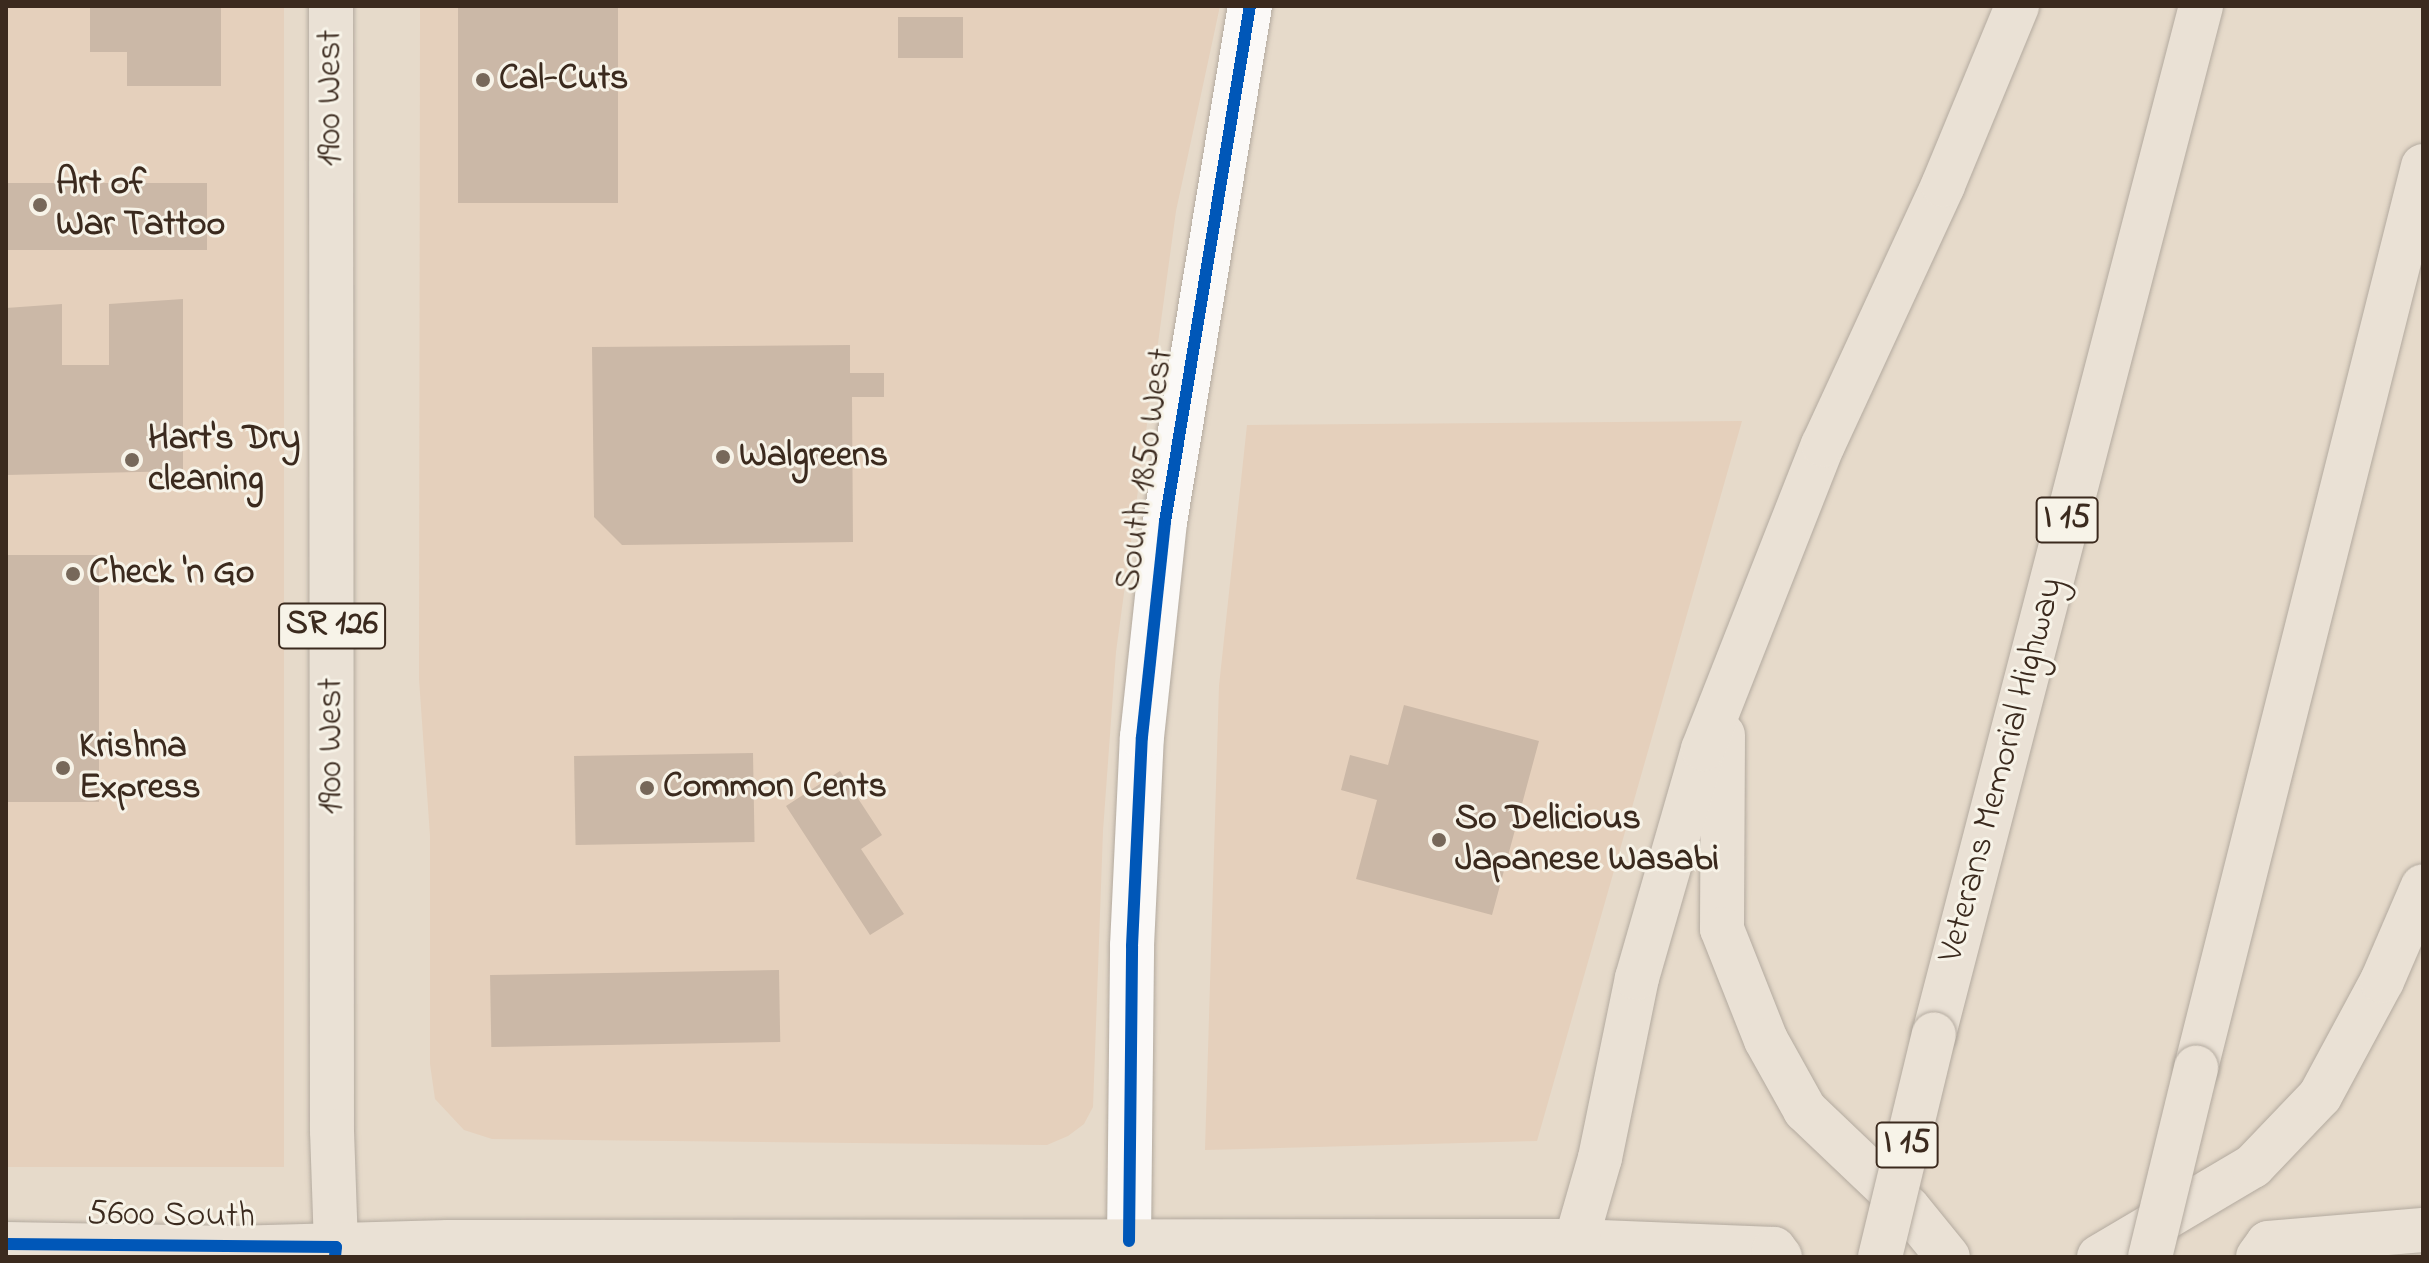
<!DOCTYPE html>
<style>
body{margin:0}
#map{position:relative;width:2429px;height:1263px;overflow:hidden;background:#e6daca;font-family:"Indie Flower",sans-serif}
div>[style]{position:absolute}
.built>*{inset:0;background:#e5d0bc;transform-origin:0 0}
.building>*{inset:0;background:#cbb8a7;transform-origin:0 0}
.roads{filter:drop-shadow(0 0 2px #b3aa9f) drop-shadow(0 0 2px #b3aa9f)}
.street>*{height:44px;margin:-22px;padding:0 22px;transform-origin:22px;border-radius:22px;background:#fbf9f7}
.primary>*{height:44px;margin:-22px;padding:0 22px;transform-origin:22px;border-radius:22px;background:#eae1d5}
.highway>*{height:44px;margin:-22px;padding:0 22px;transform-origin:22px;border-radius:22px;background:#eae1d5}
.bridges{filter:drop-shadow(0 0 2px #b3aa9f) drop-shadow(0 0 2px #b3aa9f)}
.highway-bridge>*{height:44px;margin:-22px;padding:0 22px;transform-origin:22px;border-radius:22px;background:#eae1d5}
.cycleway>*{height:12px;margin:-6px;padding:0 6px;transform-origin:6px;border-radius:6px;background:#0057b8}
.dots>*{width:22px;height:22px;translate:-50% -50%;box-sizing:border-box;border:4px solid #f7f3e8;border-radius:50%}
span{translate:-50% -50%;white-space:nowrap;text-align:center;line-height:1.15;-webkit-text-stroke:6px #f7f3e8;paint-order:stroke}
.shield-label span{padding:2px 6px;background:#f7f3e8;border:2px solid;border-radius:6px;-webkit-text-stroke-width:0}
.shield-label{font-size:34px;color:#3b2a1e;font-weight:700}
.poi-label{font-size:36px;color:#3b2a1e;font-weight:700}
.left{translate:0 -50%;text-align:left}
.street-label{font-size:36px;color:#3b2a1e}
.frame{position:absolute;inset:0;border:8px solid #3b2a1e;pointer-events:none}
</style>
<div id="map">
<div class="built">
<i style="left:6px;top:6px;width:278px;height:1161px"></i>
<i style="clip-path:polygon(420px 6px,1220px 6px,1176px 211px,1116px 652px,1103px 831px,1093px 1107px,1084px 1124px,1068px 1136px,1047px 1145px,492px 1139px,464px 1130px,435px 1099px,430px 1064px,430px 836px,419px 679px)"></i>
<i style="clip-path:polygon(1742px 421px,1537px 1141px,1205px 1150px,1219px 686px,1247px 425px)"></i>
</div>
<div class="building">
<i style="clip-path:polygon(90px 6px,221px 6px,221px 86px,127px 86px,127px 52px,90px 52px)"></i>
<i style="left:458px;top:6px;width:160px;height:197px"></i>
<i style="left:898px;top:17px;width:65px;height:41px"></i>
<i style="left:6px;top:183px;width:201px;height:67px"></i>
<i style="clip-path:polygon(183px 299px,183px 471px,6px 475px,6px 308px,62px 304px,62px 365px,109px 365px,109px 304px)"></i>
<i style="clip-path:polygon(850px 345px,850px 373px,884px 373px,884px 397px,852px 397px,853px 542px,622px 545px,594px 517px,592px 347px)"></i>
<i style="left:6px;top:555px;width:93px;height:247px"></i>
<i style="clip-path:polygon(1404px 705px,1539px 741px,1492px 915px,1356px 879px,1377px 800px,1341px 790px,1350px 755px,1388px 765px)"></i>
<i style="left:753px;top:753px;width:89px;height:179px;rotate:89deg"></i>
<i style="clip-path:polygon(840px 771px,882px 835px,861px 849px,904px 914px,870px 935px,786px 806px)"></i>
<i style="left:779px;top:970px;width:72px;height:289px;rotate:89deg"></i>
</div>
<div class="roads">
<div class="street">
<i style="left:1129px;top:1241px;width:295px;rotate:-89.4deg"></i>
<i style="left:1132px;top:946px;width:209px;rotate:-87.3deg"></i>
<i style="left:1142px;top:737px;width:216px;rotate:-83.9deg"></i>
<i style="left:1165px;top:522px;width:523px;rotate:-80.65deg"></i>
</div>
<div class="primary">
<i style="left:331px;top:6px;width:1125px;rotate:89.95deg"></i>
<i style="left:332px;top:1131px;width:116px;rotate:88deg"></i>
<i style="left:6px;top:1244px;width:226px;rotate:1deg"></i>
<i style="left:232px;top:1248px;width:216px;rotate:-1.6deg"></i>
<i style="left:448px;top:1242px;width:1128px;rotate:-0.05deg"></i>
<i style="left:1576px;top:1241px;width:198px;rotate:2.3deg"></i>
<i style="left:1774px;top:1249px;width:10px;rotate:53deg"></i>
<i style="left:2258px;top:1257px;width:17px;rotate:-54deg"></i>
<i style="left:2268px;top:1243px;width:155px;rotate:-4.8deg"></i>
</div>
<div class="highway">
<i style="left:1723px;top:735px;width:194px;rotate:90.3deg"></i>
<i style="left:1722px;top:929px;width:119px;rotate:68.4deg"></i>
<i style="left:1766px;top:1040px;width:80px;rotate:60.9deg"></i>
<i style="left:1805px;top:1110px;width:142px;rotate:43.6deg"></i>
<i style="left:1908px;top:1208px;width:63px;rotate:50.8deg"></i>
<i style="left:1934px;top:1034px;width:1062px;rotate:-75.44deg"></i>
<i style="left:2196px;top:1068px;width:930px;rotate:-75.87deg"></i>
<i style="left:1576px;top:1241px;width:86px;rotate:-73.9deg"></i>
<i style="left:1600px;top:1158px;width:184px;rotate:-78.4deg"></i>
<i style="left:1637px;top:978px;width:238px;rotate:-73.9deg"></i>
<i style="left:1703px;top:749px;width:327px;rotate:-68.5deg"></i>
<i style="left:1823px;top:445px;width:286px;rotate:-65.2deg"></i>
<i style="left:1943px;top:185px;width:194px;rotate:-67.5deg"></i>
<i style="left:2099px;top:1257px;width:179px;rotate:-30.6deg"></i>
<i style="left:2253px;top:1166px;width:97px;rotate:-46.3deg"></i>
<i style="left:2320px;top:1096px;width:131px;rotate:-61.7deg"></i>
<i style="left:2382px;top:981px;width:103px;rotate:-66.7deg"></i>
</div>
</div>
<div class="bridges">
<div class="highway-bridge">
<i style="left:1880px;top:1257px;width:229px;rotate:-76.4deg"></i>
<i style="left:2150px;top:1257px;width:195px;rotate:-76.3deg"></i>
</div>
</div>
<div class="cycleway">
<i style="left:1129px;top:1241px;width:295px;rotate:-89.4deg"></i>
<i style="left:1132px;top:946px;width:209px;rotate:-87.3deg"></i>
<i style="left:1142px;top:737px;width:216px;rotate:-83.9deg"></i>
<i style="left:1165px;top:522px;width:523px;rotate:-80.65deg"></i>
<i style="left:6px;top:1244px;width:330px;rotate:0.5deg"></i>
<i style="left:336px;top:1247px;width:10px;rotate:96deg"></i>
</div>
<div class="dots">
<i style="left:483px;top:80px;background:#77685a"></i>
<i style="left:40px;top:205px;background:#77685a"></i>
<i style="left:723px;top:457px;background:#77685a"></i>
<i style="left:132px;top:460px;background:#77685a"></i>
<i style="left:73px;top:574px;background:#77685a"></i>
<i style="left:63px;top:768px;background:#77685a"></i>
<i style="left:647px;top:788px;background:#77685a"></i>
<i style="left:1439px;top:840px;background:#77685a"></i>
</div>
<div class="shield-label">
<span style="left:2067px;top:520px">I 15</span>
<span style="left:332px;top:626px">SR 126</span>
<span style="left:1907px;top:1145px">I 15</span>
</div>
<div class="poi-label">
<span class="left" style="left:499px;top:80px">Cal-Cuts</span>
<span class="left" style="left:56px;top:205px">Art of<br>War Tattoo</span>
<span class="left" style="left:148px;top:460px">Hart's Dry<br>cleaning</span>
<span class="left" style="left:739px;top:457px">Walgreens</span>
<span class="left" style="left:89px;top:574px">Check 'n Go</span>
<span class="left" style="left:79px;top:768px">Krishna<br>Express</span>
<span class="left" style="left:663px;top:788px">Common Cents</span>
<span class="left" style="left:1455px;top:840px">So Delicious<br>Japanese Wasabi</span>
</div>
<div class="street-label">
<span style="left:331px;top:98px;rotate:-90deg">1900 West</span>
<span style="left:1146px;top:470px;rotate:-82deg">South 1850 West</span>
<span style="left:332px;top:746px;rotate:-90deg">1900 West</span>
<span style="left:2002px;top:770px;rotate:-75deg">Veterans Memorial Highway</span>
<span style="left:171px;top:1216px;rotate:1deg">5600 South</span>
</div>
<div class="frame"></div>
</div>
